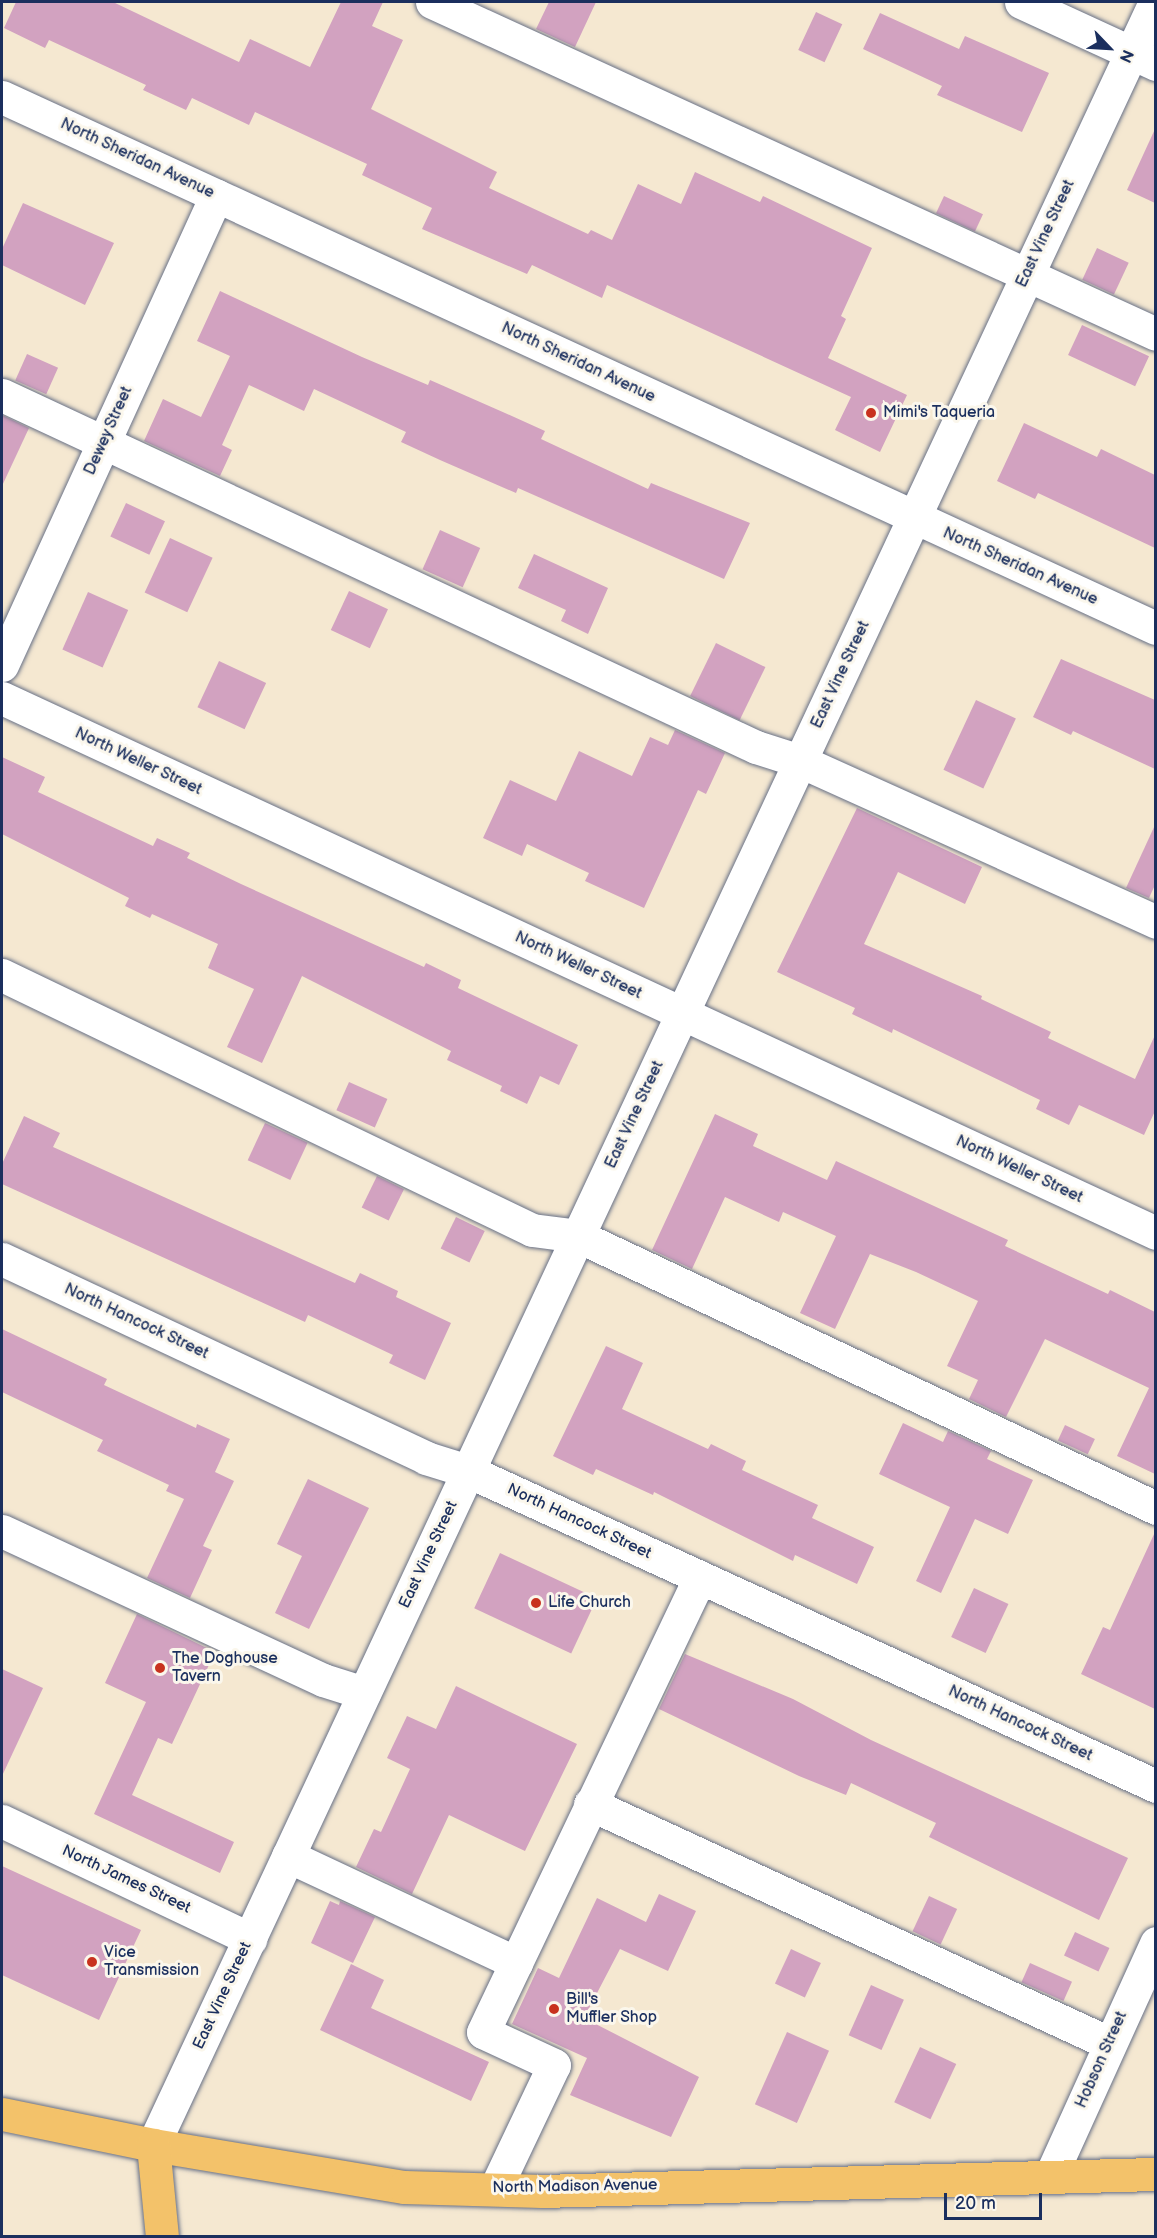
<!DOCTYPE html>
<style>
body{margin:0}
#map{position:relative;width:1157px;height:2238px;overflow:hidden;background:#f5e8d1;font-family:"Balsamiq Sans",sans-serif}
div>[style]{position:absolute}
.building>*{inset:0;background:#d2a2c0;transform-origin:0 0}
.roads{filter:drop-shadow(0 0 2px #677086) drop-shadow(0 0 2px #677086)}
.minor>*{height:33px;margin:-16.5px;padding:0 16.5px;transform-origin:16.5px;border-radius:16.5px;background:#fff}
.major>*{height:33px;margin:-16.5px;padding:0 16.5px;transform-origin:16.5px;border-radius:16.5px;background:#f3c26a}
.dots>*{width:16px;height:16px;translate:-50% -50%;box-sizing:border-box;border:3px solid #fbf7ec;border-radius:50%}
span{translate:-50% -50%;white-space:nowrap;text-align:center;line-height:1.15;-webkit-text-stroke:6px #fbf7ec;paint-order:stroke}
.street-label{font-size:16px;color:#1b2f5e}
.poi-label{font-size:16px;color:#1b2f5e}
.left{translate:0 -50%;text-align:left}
.frame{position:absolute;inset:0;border:3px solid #1b2f5e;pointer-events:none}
.north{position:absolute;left:1079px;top:18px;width:60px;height:60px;-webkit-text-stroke:4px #fbf7ec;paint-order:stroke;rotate:115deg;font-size:16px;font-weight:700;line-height:24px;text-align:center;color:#1b2f5e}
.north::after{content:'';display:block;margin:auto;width:21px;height:27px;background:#1b2f5e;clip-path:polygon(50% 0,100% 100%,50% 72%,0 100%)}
.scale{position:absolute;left:944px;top:2193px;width:98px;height:27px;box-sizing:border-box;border:3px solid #1b2f5e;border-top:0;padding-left:8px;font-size:18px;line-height:21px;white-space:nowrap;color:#1b2f5e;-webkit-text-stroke:4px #fbf7ec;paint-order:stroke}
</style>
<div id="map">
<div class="building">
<i style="clip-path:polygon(16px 2px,113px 2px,239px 62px,250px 39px,310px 67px,341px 2px,383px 2px,372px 26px,403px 40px,371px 109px,497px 172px,489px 188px,588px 234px,591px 230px,612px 240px,638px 184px,681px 204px,695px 172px,760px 202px,763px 196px,872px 248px,841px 316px,846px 319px,828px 358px,907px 395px,880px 452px,835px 430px,851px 397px,607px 285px,602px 298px,532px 265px,527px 274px,422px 229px,432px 208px,362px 175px,367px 164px,255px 112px,249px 125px,192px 98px,186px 110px,143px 90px,146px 85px,49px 40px,45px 48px,4px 28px)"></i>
<i style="clip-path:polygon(549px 2px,596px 2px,575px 47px,536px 29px)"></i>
<i style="left:816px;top:12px;width:29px;height:42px;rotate:25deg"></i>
<i style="clip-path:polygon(880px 13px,959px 49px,965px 36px,1049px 73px,1022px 132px,937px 95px,942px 86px,863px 49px)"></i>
<i style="clip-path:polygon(1155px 129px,1155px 203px,1127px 190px)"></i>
<i style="left:944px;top:196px;width:43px;height:19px;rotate:25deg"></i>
<i style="clip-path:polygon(23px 203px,114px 243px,85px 305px,2px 265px,2px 249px)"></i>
<i style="left:1097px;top:248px;width:35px;height:35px;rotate:25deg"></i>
<i style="clip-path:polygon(220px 291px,362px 357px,428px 385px,430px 380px,505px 413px,545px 431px,541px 439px,648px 489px,651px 483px,750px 523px,724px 579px,518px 488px,516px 493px,440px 460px,401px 442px,406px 432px,314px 389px,304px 411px,249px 385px,222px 445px,232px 450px,220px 476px,144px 441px,163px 399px,201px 417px,230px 356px,197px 341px)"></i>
<i style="left:1082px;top:325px;width:74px;height:33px;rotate:25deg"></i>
<i style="left:27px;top:354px;width:34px;height:29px;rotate:24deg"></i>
<i style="clip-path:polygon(2px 415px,29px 428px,2px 486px)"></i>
<i style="clip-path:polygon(1024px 423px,1097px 457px,1101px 449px,1155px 475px,1155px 548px,1038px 493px,1035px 499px,997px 481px)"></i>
<i style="left:126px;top:503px;width:43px;height:37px;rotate:25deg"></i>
<i style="left:440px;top:530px;width:44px;height:43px;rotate:24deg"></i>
<i style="left:170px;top:538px;width:47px;height:60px;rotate:25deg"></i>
<i style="clip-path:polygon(534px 554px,608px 588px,588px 634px,561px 621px,566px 610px,518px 588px)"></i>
<i style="left:349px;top:591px;width:43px;height:43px;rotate:25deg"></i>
<i style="left:88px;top:592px;width:44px;height:63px;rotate:24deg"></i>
<i style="left:716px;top:643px;width:55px;height:59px;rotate:26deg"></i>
<i style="clip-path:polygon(1061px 659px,1155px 700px,1155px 769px,1073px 731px,1071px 735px,1033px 717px)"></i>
<i style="left:219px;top:661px;width:52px;height:51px;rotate:25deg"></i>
<i style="left:976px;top:700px;width:44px;height:77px;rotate:25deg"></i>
<i style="clip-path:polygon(675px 730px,725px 753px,706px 794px,698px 790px,644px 908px,585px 881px,589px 873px,527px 844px,522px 856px,483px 838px,510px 780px,556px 801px,579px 751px,632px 776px,650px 737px,668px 745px)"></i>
<i style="clip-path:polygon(2px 757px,45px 777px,38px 792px,153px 846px,157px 838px,190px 853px,187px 858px,241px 884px,424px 967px,426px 963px,461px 980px,458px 988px,578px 1045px,559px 1085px,540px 1076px,527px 1104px,500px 1091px,502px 1086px,447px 1060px,451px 1051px,302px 976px,262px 1063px,227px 1047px,254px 989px,208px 968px,218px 944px,152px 914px,150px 918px,125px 906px,129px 898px,2px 834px)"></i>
<i style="clip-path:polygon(857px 808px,982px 867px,965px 904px,898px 872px,864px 944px,982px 996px,981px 999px,1051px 1032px,1048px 1038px,1135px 1079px,1155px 1035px,1155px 1111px,1144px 1135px,1079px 1105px,1069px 1125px,1036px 1109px,1040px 1100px,893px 1029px,892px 1033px,852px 1014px,855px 1008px,777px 972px)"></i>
<i style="clip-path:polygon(1155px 825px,1155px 885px,1149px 898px,1126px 888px)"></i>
<i style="left:349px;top:1082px;width:42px;height:31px;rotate:24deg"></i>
<i style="clip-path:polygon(715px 1114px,758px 1134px,753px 1146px,827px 1180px,836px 1161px,1008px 1240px,1005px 1246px,1108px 1294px,1110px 1290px,1155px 1312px,1155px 1474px,1117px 1456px,1149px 1388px,1045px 1339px,1006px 1417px,969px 1399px,978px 1380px,947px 1366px,978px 1301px,916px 1272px,870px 1254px,835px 1329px,800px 1313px,836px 1236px,783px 1212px,779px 1222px,725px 1197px,692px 1269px,652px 1250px)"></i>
<i style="clip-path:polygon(24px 1116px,60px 1133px,53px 1147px,355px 1283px,360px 1273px,398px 1291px,396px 1297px,451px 1323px,425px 1380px,389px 1363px,393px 1355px,308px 1315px,305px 1322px,2px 1184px,2px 1164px)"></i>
<i style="left:265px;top:1123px;width:47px;height:41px;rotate:25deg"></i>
<i style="left:377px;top:1176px;width:30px;height:35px;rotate:26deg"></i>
<i style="left:456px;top:1217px;width:32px;height:35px;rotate:26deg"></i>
<i style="clip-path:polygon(2px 1329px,107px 1379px,104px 1385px,196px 1428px,197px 1424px,230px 1439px,215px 1472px,234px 1481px,203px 1546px,212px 1550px,190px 1598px,147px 1578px,184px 1499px,166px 1491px,169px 1485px,97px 1451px,103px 1440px,2px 1392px)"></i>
<i style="clip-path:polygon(606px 1346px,643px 1363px,622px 1409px,708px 1449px,711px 1444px,746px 1461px,742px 1470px,818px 1505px,812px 1518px,874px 1547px,857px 1584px,795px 1555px,793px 1561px,654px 1492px,653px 1495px,596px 1469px,593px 1475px,553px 1456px)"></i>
<i style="clip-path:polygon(903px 1423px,943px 1442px,948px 1431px,991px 1451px,987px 1459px,1033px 1480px,1008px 1534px,975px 1519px,941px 1593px,916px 1581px,950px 1507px,879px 1474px)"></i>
<i style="left:1065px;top:1425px;width:33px;height:17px;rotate:25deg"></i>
<i style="clip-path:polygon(308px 1479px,369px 1508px,309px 1629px,275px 1613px,302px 1556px,277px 1544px)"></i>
<i style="clip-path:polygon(1155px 1532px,1155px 1709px,1081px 1674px,1103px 1627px,1110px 1630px)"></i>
<i style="left:500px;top:1553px;width:107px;height:61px;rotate:25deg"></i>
<i style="left:974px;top:1588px;width:38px;height:54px;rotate:25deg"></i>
<i style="clip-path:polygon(137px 1614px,215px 1652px,172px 1744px,158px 1738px,132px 1795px,234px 1842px,220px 1873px,94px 1814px,146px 1702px,105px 1683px)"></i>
<i style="clip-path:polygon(685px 1654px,793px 1699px,871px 1740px,1128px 1858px,1099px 1920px,929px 1837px,936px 1823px,851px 1783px,846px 1795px,799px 1776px,659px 1709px)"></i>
<i style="clip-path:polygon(2px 1669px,43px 1688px,2px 1776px)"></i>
<i style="clip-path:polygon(456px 1686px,577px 1744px,525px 1851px,449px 1815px,412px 1894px,356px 1867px,374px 1829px,381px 1832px,410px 1769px,387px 1758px,407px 1716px,436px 1729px)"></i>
<i style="clip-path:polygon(2px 1866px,141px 1930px,99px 2020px,2px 1975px)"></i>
<i style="clip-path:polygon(659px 1894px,696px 1911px,668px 1971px,620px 1949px,584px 2018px,699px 2077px,671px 2137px,570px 2095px,587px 2058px,512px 2024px,538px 1968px,559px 1978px,597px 1898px,646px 1922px)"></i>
<i style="left:929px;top:1896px;width:31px;height:39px;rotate:25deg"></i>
<i style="clip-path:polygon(330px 1901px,339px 1905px,340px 1901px,375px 1917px,353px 1963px,311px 1943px)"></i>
<i style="left:1075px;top:1932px;width:38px;height:26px;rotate:25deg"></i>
<i style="left:791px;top:1949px;width:33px;height:38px;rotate:25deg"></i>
<i style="left:1030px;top:1963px;width:46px;height:21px;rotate:24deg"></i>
<i style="clip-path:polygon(351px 1964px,384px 1980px,371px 2008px,489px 2062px,471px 2101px,320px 2030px)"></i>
<i style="left:871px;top:1985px;width:36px;height:55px;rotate:24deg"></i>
<i style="left:787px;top:2032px;width:46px;height:79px;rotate:24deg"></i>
<i style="left:920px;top:2047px;width:40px;height:61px;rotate:25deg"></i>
</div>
<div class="roads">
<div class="minor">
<i style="left:432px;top:2px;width:796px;rotate:24.63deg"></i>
<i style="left:1021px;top:2px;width:149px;rotate:24.7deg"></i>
<i style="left:2px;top:97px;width:1270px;rotate:24.71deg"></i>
<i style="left:2px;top:395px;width:832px;rotate:25.03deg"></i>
<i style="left:756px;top:747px;width:46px;rotate:17.7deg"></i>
<i style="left:800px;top:761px;width:391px;rotate:24.3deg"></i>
<i style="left:2px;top:665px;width:516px;rotate:-65.47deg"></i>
<i style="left:2px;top:698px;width:1272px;rotate:24.87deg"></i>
<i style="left:2px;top:975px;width:588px;rotate:25.69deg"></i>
<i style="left:532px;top:1230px;width:46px;rotate:7.4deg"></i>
<i style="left:578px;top:1236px;width:639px;rotate:25.2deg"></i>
<i style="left:2px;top:1259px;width:468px;rotate:25.1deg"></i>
<i style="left:426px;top:1458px;width:44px;rotate:17.2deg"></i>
<i style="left:468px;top:1471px;width:757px;rotate:24.6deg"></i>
<i style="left:2px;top:1531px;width:354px;rotate:24.9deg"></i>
<i style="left:323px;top:1680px;width:43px;rotate:17.6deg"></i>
<i style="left:590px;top:1804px;width:571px;rotate:24.73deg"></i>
<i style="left:2px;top:1821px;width:275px;rotate:25.4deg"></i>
<i style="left:288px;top:1856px;width:252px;rotate:25.1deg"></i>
<i style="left:153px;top:2145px;width:2366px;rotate:-64.94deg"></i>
<i style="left:1050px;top:2177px;width:257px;rotate:-65.6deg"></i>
<i style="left:495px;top:2189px;width:137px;rotate:-64.6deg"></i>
<i style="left:554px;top:2065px;width:78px;rotate:-155.1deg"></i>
<i style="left:483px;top:2032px;width:504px;rotate:-64.5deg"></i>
</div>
<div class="major">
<i style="left:2px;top:2114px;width:154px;rotate:11.6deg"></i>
<i style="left:153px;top:2145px;width:254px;rotate:9.5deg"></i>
<i style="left:404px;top:2187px;width:138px;rotate:1.7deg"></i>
<i style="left:542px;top:2191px;width:614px;rotate:-1.59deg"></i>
<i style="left:153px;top:2145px;width:91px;rotate:84.4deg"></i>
</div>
</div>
<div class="dots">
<i style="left:871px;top:413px;background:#c8321e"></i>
<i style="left:536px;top:1603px;background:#c8321e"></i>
<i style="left:160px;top:1668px;background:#c8321e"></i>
<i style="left:92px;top:1962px;background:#c8321e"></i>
<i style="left:554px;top:2009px;background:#c8321e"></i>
</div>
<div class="street-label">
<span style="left:137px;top:159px;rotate:25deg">North Sheridan Avenue</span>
<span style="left:1046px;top:234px;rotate:-65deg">East Vine Street</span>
<span style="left:578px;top:363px;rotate:25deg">North Sheridan Avenue</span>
<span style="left:109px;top:431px;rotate:-66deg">Dewey Street</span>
<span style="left:1020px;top:567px;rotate:24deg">North Sheridan Avenue</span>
<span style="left:841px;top:675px;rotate:-65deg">East Vine Street</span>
<span style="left:138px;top:762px;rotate:25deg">North Weller Street</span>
<span style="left:578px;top:966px;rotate:25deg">North Weller Street</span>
<span style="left:635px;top:1115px;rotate:-65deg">East Vine Street</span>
<span style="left:1019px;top:1170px;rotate:25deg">North Weller Street</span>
<span style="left:136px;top:1322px;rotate:25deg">North Hancock Street</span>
<span style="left:579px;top:1522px;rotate:25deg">North Hancock Street</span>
<span style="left:429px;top:1555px;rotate:-65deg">East Vine Street</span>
<span style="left:1020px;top:1724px;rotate:25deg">North Hancock Street</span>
<span style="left:126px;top:1880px;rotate:25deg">North James Street</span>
<span style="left:223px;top:1996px;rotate:-65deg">East Vine Street</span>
<span style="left:1102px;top:2060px;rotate:-66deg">Hobson Street</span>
<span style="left:575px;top:2187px;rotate:-1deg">North Madison Avenue</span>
</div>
<div class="poi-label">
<span class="left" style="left:883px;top:413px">Mimi's Taqueria</span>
<span class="left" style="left:548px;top:1603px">Life Church</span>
<span class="left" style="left:172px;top:1668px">The Doghouse<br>Tavern</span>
<span class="left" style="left:104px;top:1962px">Vice<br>Transmission</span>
<span class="left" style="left:566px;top:2009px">Bill's<br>Muffler Shop</span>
</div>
<div class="frame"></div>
<div class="north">N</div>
<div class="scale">20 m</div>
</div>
